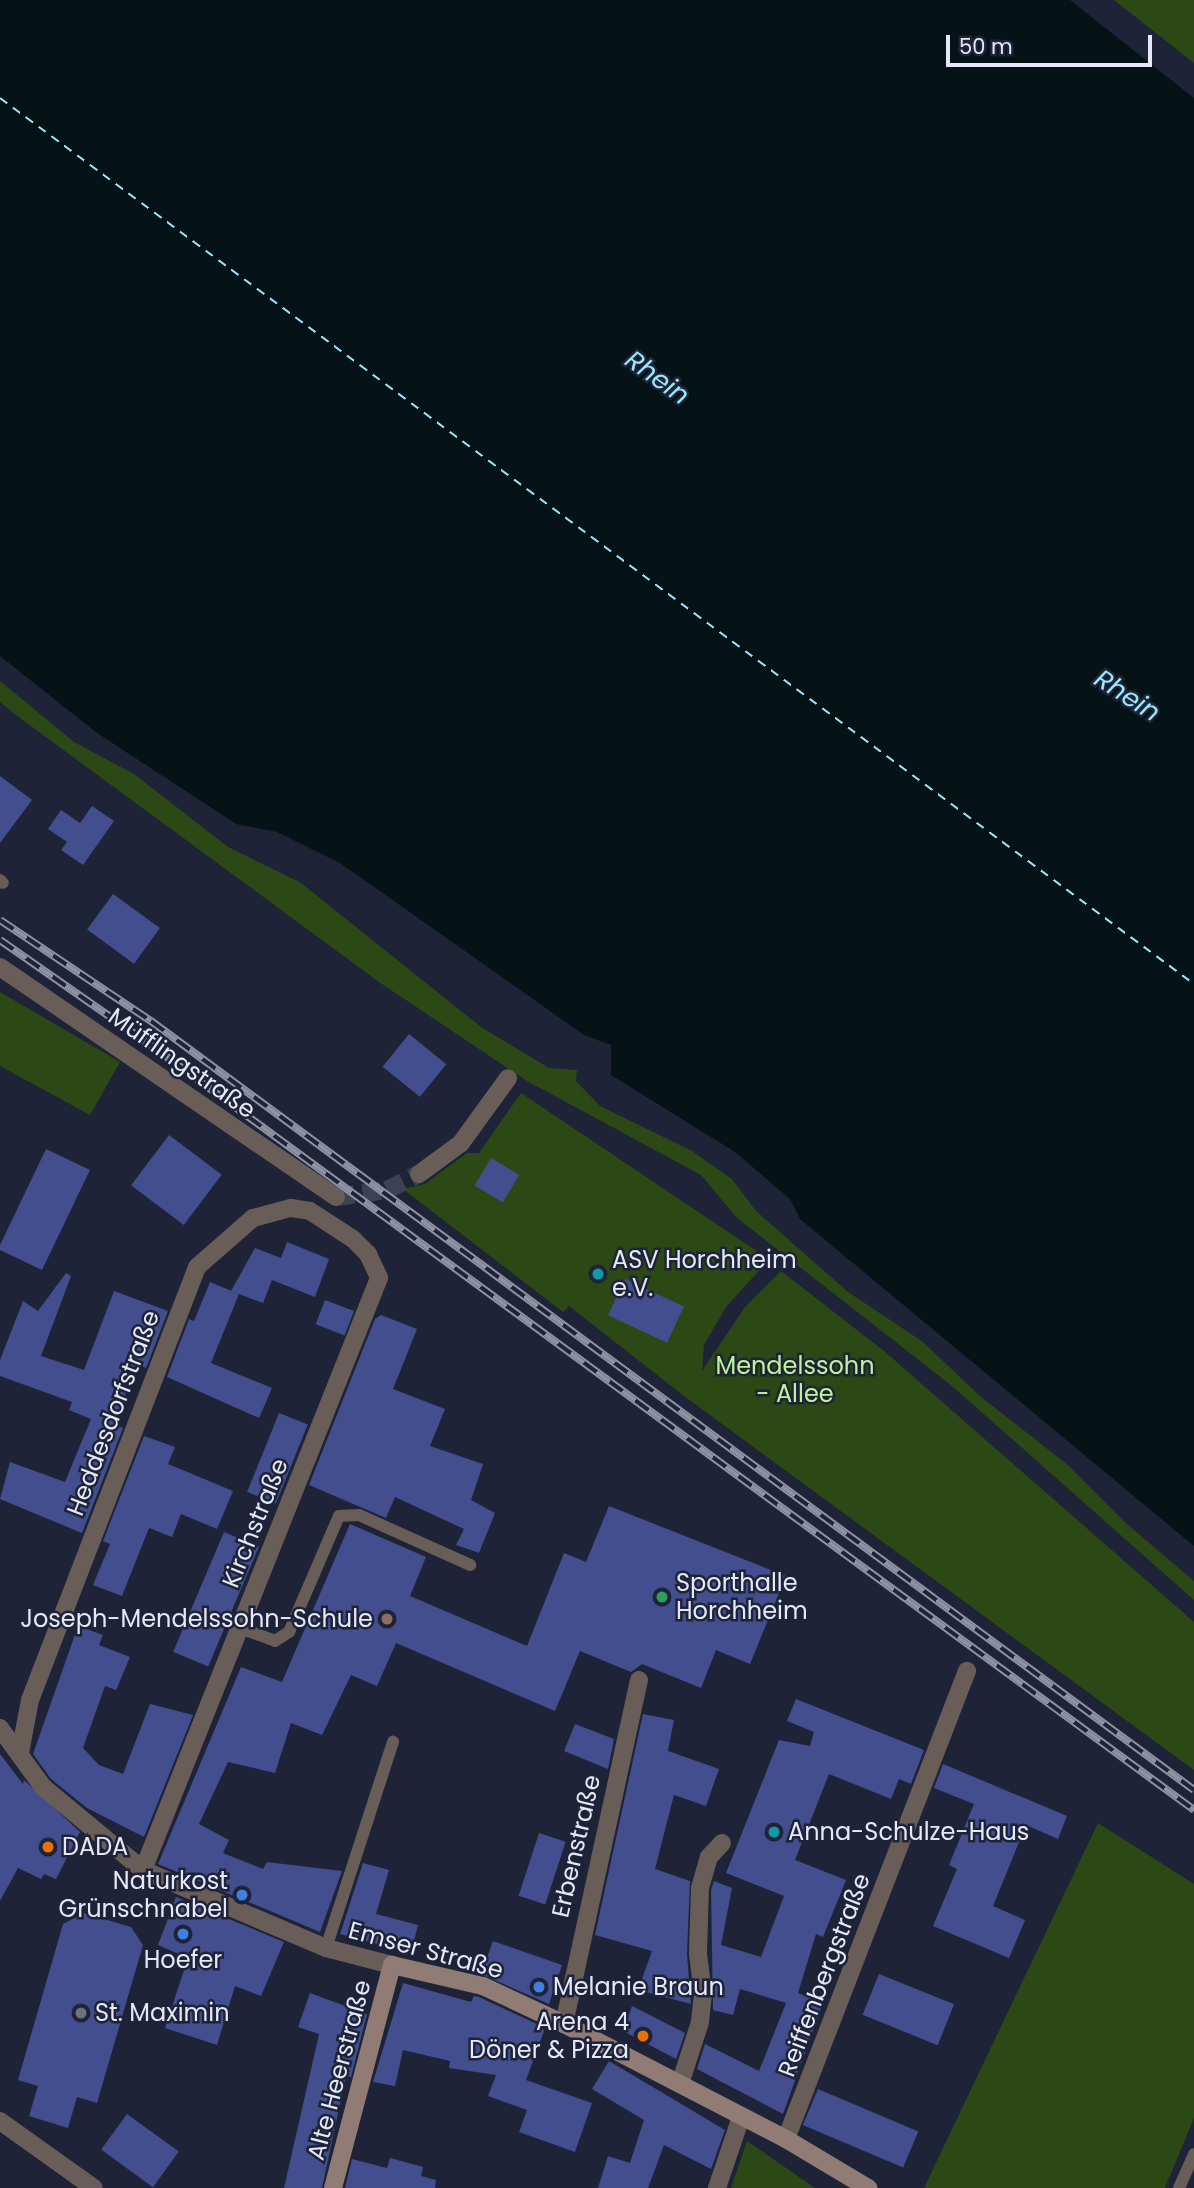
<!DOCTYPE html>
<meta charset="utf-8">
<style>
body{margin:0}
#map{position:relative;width:1194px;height:2188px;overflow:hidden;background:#1e2338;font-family:Poppins,sans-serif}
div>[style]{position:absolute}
.green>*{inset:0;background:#2c4915}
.water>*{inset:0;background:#051316}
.ferry>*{height:2px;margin-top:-1px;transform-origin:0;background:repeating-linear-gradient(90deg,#98e7fa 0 9px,transparent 0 16px)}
.building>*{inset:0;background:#424e8e;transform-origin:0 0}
.street-tunnel>*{height:18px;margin-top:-9px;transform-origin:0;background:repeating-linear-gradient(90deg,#3c4155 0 18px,transparent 0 27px)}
.lane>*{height:12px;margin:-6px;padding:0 6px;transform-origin:6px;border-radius:6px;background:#695d58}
.street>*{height:18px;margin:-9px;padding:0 9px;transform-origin:9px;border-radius:9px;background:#695d58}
.secondary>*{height:18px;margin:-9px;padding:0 9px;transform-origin:9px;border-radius:9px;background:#907c74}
.rail>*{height:8px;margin-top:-4px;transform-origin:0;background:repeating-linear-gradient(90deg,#1e2338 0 16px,#8e92a4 0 32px);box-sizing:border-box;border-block:2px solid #8e92a4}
.dots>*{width:19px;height:19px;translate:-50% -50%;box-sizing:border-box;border:4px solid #1e2338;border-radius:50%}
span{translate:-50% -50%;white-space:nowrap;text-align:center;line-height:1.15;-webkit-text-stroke:5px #1e2338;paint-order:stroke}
.street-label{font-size:24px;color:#e4e8f7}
.poi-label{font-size:24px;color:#e4e8f7}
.left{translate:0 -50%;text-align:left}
.right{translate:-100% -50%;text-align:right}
.park-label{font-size:24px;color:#bdf596}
.water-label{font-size:26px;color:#98e7fa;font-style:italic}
.scale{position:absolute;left:946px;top:35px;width:206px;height:32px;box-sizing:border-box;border:4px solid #e4e8f7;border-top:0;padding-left:9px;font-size:21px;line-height:24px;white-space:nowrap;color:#e4e8f7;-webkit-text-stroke:5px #1e2338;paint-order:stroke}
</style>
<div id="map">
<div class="green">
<i style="clip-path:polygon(1114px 0,1194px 0,1194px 63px,1156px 33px)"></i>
<i style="clip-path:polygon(0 681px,74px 742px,134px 774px,228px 847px,301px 883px,481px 1027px,549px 1068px,577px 1070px,576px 1081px,600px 1106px,692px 1151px,732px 1179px,756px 1211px,848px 1292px,923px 1342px,980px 1396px,1069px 1466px,1128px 1525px,1194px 1581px,1194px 1600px,952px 1386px,737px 1218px,701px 1175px,527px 1081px,379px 982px,16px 715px,0 702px)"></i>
<i style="clip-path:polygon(0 992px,120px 1062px,90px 1115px,0 1066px)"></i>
<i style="clip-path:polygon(521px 1093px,764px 1256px,764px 1265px,726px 1307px,704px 1345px,702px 1371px,745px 1307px,781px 1271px,884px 1351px,1194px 1622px,1194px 1770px,684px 1396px,569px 1306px,563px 1312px,403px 1189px,425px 1184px,467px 1153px,479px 1153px)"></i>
<i style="clip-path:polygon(1098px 1823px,1194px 1884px,1194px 2118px,1165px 2188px,924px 2188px)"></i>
<i style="clip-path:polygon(747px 2141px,815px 2188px,731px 2188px)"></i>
</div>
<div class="water">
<i style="clip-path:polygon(0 0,1070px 0,1194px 98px,1194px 1546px,800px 1219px,790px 1199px,735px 1152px,611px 1075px,611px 1045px,584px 1035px,340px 863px,277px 832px,236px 824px,97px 733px,0 656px)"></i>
</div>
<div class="ferry">
<i style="left:0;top:98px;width:1487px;rotate:36.58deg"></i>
</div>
<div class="building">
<i style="clip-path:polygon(0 776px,32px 800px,0 843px)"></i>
<i style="clip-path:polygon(92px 806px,114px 821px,83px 865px,61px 850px,67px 842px,48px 829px,61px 810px,80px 823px)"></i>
<i style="left:113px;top:894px;width:58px;height:44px;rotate:36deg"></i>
<i style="left:409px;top:1034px;width:48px;height:42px;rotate:39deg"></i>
<i style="left:169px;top:1135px;width:66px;height:63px;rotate:37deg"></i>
<i style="clip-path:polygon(46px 1149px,90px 1170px,42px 1270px,0 1250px,0 1245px)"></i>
<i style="left:491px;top:1158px;width:33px;height:32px;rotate:31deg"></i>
<i style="clip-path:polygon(287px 1242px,329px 1259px,315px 1297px,272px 1280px,263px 1303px,231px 1291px,255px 1248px,281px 1258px)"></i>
<i style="clip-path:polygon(66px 1273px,71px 1276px,41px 1356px,84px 1370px,114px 1291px,168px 1311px,146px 1368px,137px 1364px,114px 1425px,123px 1428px,82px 1533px,0 1499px,10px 1462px,65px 1482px,91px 1419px,69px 1410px,72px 1402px,0 1376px,0 1360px,23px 1301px,38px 1311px)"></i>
<i style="left:625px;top:1279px;width:65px;height:40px;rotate:25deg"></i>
<i style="clip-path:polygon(210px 1282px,239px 1294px,211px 1363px,272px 1388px,259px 1418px,167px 1377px,189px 1319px,194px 1321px)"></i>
<i style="left:325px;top:1300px;width:31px;height:26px;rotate:21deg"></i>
<i style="clip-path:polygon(381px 1315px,417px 1329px,393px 1389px,445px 1409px,430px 1446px,483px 1464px,471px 1500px,495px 1513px,479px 1553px,456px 1545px,464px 1529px,395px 1497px,386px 1518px,309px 1485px,375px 1319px)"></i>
<i style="left:279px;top:1413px;width:31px;height:85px;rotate:22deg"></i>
<i style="clip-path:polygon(144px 1436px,175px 1447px,168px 1464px,233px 1491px,217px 1529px,181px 1514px,172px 1537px,149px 1528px,122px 1596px,93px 1585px,110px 1544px,103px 1541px)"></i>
<i style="clip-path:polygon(609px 1506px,786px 1576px,750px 1664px,716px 1650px,701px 1688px,642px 1664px,631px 1672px,580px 1651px,555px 1711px,396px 1643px,377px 1686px,351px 1675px,322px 1735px,291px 1723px,275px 1773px,228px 1762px,199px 1824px,229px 1840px,223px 1853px,263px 1869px,267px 1862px,342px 1871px,320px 1932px,158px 1864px,241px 1667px,282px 1682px,350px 1524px,426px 1557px,410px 1596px,527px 1646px,564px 1553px,586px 1562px)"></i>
<i style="left:224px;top:1532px;width:38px;height:130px;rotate:23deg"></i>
<i style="clip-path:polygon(78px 1626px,103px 1635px,99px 1645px,130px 1657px,116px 1690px,105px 1686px,83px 1748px,99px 1765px,123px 1774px,150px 1704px,193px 1715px,144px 1837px,87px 1808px,51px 1779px,33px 1754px)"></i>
<i style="clip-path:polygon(796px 1699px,924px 1750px,911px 1784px,899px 1779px,891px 1799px,829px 1774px,795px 1860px,846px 1880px,823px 1937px,816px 1934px,798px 1993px,823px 2003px,783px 2114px,697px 2069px,705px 2044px,759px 2071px,786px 2003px,740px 1989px,733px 2015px,713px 2010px,711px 1890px,714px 1881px,732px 1888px,721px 1945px,761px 1957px,784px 1896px,726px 1873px,779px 1740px,810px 1746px,814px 1732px,787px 1721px)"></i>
<i style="clip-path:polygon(643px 1714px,674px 1720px,668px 1751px,719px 1769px,706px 1806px,674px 1795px,655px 1869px,690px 1881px,687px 1954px,691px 2004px,638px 1990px,652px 1951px,595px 1935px)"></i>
<i style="clip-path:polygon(575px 1724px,614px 1739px,608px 1769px,564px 1751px)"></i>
<i style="clip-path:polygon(0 1754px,23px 1784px,24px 1780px,80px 1832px,56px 1879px,44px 1874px,41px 1879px,18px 1868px,0 1901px)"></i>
<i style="clip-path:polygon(943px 1764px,1067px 1816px,1058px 1839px,1026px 1825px,993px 1906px,1025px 1920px,1009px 1958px,933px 1926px,957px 1869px,949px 1865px,974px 1804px,934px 1788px)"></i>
<i style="left:539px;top:1833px;width:28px;height:66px;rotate:18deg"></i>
<i style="clip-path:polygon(363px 1863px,389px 1870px,376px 1914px,418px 1925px,411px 1953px,340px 1934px)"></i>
<i style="clip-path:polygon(176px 1897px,284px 1942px,261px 1996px,235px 1986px,217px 2045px,165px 2028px,188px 1958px,158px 1945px)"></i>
<i style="clip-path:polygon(84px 1913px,131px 1927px,143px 1945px,97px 2103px,77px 2097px,68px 2128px,29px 2116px,38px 2086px,18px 2080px,63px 1924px)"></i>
<i style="clip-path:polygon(493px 1941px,562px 1965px,549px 2004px,481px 1974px)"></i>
<i style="left:879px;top:1974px;width:81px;height:44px;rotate:22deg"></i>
<i style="clip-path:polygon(403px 1983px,471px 2002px,474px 1996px,479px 1997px,541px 2026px,544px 2031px,526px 2080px,592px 2103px,575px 2152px,519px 2132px,527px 2110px,488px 2096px,496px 2075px,449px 2068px,450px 2061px,403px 2050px,395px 2086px,373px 2082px)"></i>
<i style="clip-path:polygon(310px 1993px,367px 2014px,351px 2077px,346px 2076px,322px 2188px,284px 2188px,319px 2034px,298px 2027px)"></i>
<i style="clip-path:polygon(632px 2006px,685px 2033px,676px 2059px,623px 2031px)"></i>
<i style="clip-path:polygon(609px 2061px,725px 2130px,711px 2169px,664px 2145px,648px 2188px,598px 2188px,608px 2156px,630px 2163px,644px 2120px,592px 2089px)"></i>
<i style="left:818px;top:2089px;width:109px;height:39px;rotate:23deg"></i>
<i style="left:127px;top:2114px;width:64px;height:44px;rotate:36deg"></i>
<i style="clip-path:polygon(390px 2158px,423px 2167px,421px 2176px,436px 2180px,435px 2188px,345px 2188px,352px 2159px,387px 2168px)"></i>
</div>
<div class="street-tunnel">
<i style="left:336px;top:1197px;width:51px;rotate:-7.8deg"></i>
<i style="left:387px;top:1190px;width:36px;rotate:-27deg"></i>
</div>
<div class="lane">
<i style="left:0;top:880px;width:4px;rotate:45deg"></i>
<i style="left:240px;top:1628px;width:37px;rotate:20deg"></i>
<i style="left:275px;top:1641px;width:17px;rotate:-33deg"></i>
<i style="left:289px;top:1632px;width:126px;rotate:-66.7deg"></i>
<i style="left:339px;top:1516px;width:20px;rotate:-3deg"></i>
<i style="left:359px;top:1515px;width:122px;rotate:24.2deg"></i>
<i style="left:326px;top:1948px;width:217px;rotate:-72deg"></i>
<i style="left:1179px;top:2188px;width:37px;rotate:-66deg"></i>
</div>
<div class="street">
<i style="left:0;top:967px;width:407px;rotate:34.4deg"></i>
<i style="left:419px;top:1174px;width:52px;rotate:-36.4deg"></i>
<i style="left:461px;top:1143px;width:80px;rotate:-54.1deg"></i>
<i style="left:0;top:1728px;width:73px;rotate:53.9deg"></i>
<i style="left:43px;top:1787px;width:130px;rotate:39.7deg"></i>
<i style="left:143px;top:1870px;width:199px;rotate:23.1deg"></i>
<i style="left:326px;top:1948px;width:68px;rotate:14.4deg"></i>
<i style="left:20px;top:1753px;width:54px;rotate:-79.3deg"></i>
<i style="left:30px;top:1700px;width:464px;rotate:-68.9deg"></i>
<i style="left:197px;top:1267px;width:74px;rotate:-41.2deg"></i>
<i style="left:253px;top:1218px;width:39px;rotate:-15deg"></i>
<i style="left:291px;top:1208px;width:19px;rotate:9deg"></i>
<i style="left:310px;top:1211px;width:51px;rotate:33.1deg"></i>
<i style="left:353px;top:1239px;width:21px;rotate:45deg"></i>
<i style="left:368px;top:1254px;width:26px;rotate:65deg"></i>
<i style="left:379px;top:1278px;width:637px;rotate:111.73deg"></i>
<i style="left:564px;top:2024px;width:352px;rotate:-77.7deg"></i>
<i style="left:680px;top:2084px;width:65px;rotate:-72.1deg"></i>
<i style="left:700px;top:2022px;width:28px;rotate:-84deg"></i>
<i style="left:703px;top:1994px;width:40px;rotate:-97.1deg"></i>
<i style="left:698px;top:1954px;width:66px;rotate:-88.3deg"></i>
<i style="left:700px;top:1888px;width:32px;rotate:-74deg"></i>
<i style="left:709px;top:1857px;width:19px;rotate:-47deg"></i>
<i style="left:0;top:2121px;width:115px;rotate:35.5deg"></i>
<i style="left:786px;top:2139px;width:502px;rotate:-68.86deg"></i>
<i style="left:717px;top:2188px;width:75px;rotate:-71.3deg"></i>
</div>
<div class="secondary">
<i style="left:333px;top:2188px;width:231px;rotate:-75.2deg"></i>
<i style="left:392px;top:1965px;width:93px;rotate:13deg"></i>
<i style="left:483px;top:1986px;width:89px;rotate:25.1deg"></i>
<i style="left:564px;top:2024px;width:250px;rotate:27.4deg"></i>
<i style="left:786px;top:2139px;width:96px;rotate:30.9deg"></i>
</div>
<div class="rail">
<i style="left:0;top:920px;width:182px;rotate:33.8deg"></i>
<i style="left:151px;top:1021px;width:1296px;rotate:36.4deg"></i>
<i style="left:0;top:940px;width:177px;rotate:34.9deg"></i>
<i style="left:145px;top:1041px;width:1301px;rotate:36.24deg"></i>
</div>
<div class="dots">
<i style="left:598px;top:1274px;background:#0f9aa8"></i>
<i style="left:662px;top:1597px;background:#2e9e5b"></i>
<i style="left:387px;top:1619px;background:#8d6e63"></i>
<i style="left:774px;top:1832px;background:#0f9aa8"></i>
<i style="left:48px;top:1847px;background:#e8710a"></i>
<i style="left:242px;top:1895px;background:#3f7fe0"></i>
<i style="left:183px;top:1934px;background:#3f7fe0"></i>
<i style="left:539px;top:1987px;background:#3f7fe0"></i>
<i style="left:81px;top:2013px;background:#6b7280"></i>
<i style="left:643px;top:2036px;background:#e8710a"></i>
</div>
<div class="street-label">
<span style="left:182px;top:1063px;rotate:35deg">Müfflingstraße</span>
<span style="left:113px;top:1413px;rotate:-69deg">Heddesdorfstraße</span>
<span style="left:255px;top:1523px;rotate:-68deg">Kirchstraße</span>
<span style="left:576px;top:1846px;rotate:-77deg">Erbenstraße</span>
<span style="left:426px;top:1950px;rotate:15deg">Emser Straße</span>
<span style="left:824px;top:1975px;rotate:-69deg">Reiffenbergstraße</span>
<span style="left:339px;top:2070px;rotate:-75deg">Alte Heerstraße</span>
</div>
<div class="poi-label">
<span class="left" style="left:612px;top:1274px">ASV Horchheim<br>e.V.</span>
<span class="left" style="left:676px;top:1597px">Sporthalle<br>Horchheim</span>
<span class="right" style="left:373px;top:1619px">Joseph-Mendelssohn-Schule</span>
<span class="left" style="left:788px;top:1832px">Anna-Schulze-Haus</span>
<span class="left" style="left:62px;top:1847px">DADA</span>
<span class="right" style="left:228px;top:1895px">Naturkost<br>Grünschnabel</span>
<span style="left:183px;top:1960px">Hoefer</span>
<span class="left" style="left:553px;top:1987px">Melanie Braun</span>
<span class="left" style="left:95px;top:2013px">St. Maximin</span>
<span class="right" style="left:629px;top:2036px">Arena 4<br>Döner &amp; Pizza</span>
</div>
<div class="park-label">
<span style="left:795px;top:1380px">Mendelssohn<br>- Allee</span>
</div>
<div class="water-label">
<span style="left:657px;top:378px;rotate:36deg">Rhein</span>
<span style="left:1127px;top:696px;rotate:33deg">Rhein</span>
</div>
<div class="scale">50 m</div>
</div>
